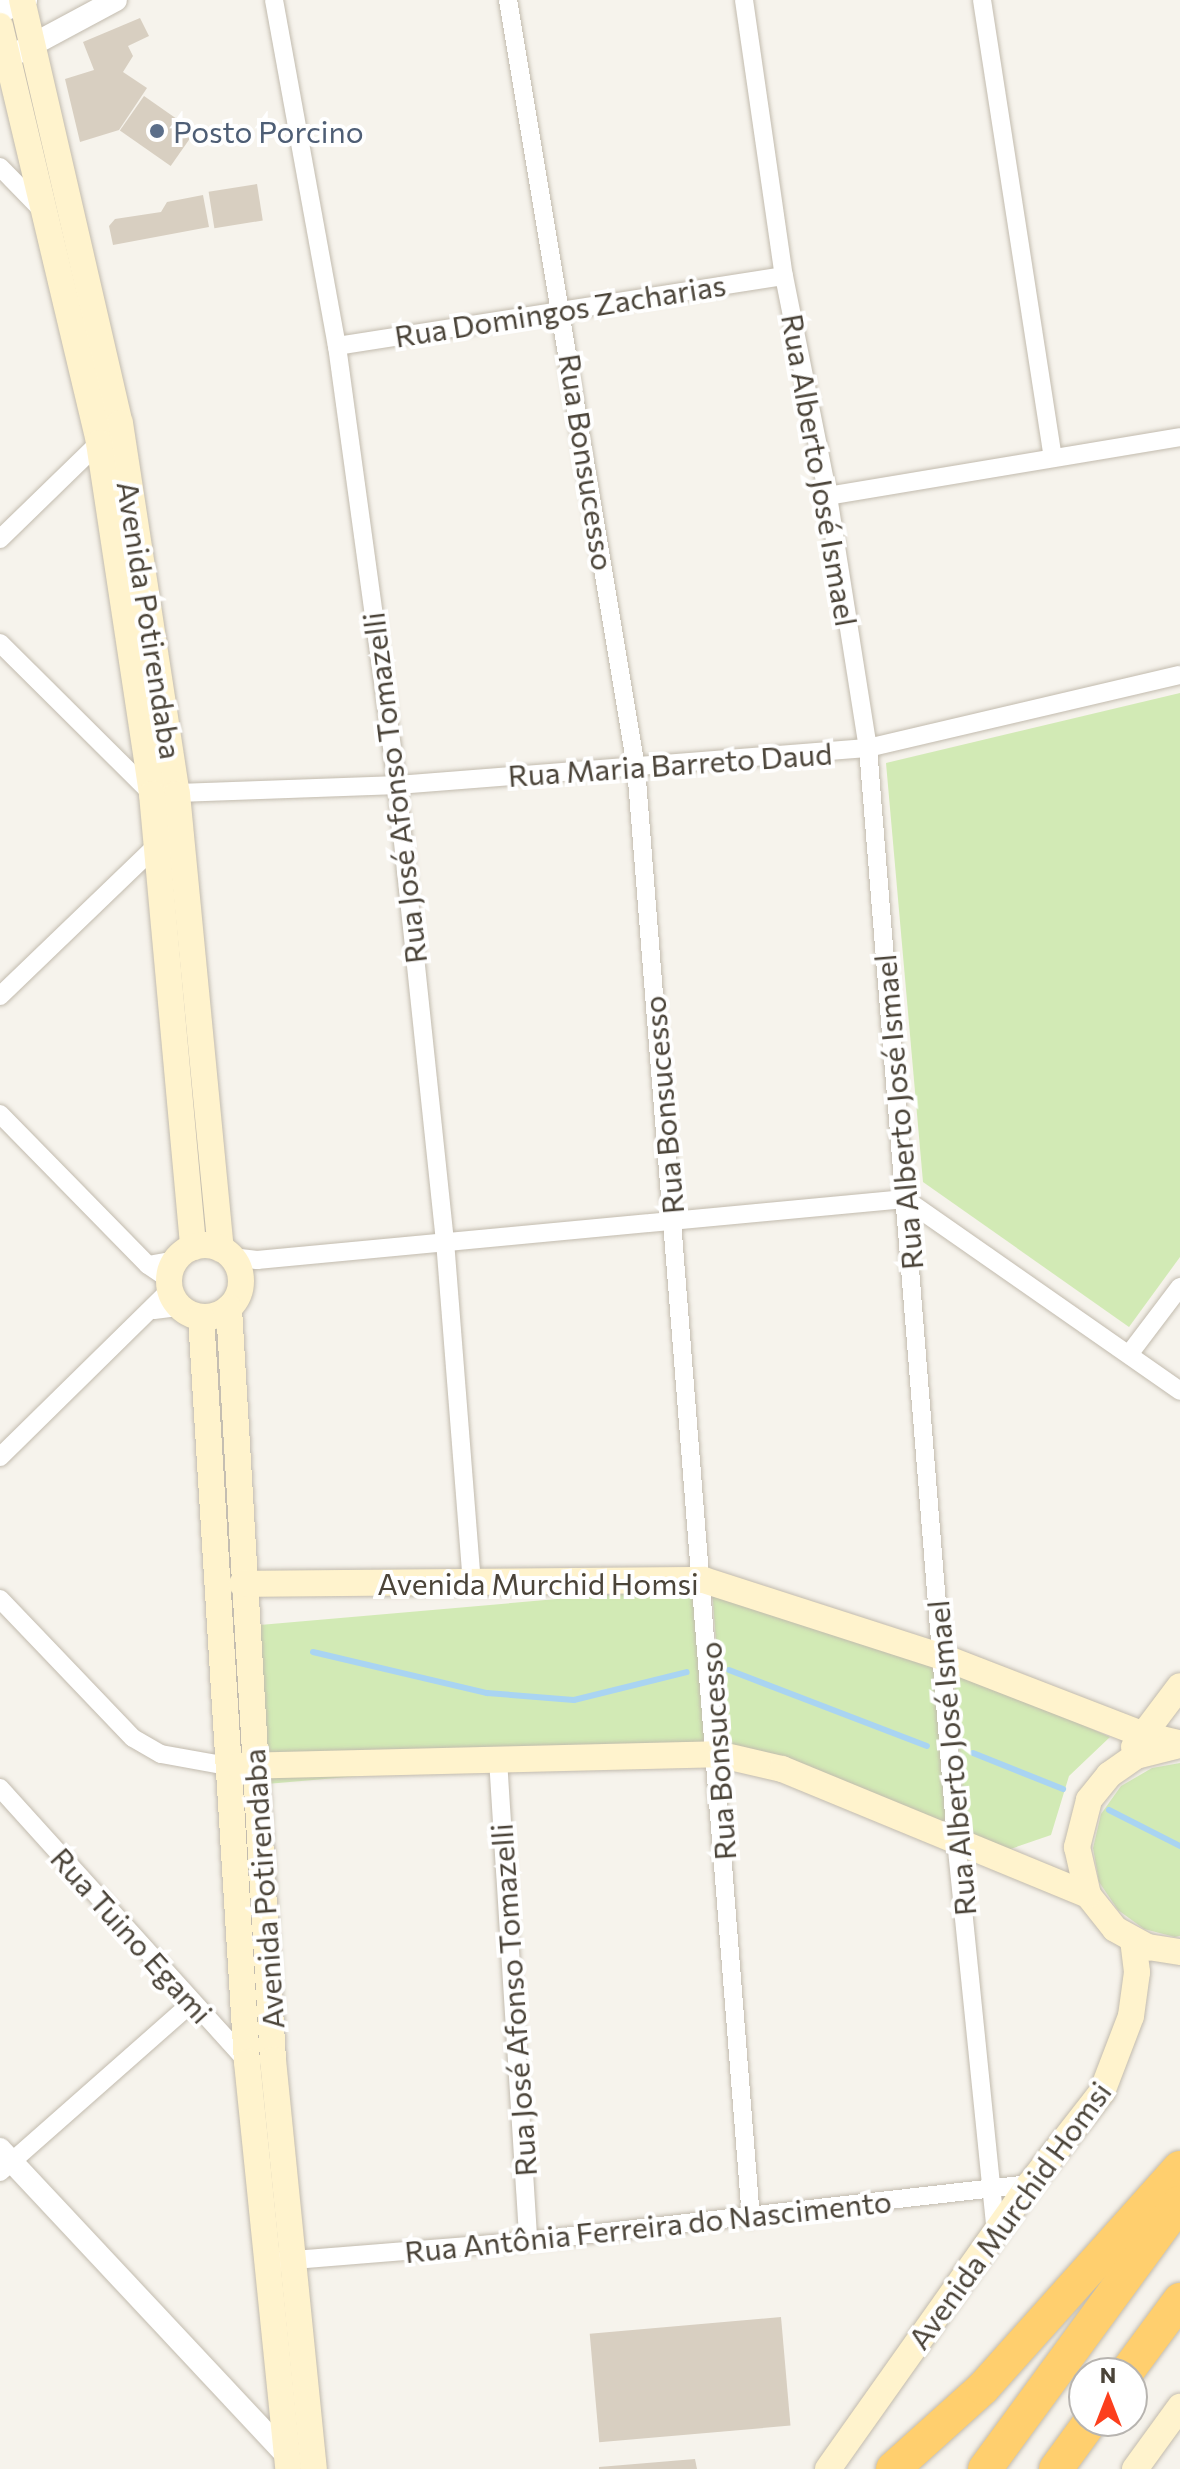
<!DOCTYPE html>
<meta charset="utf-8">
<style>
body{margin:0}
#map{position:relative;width:1180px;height:2469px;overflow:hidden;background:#f6f3ec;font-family:Commissioner,sans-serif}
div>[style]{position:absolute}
.green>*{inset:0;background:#d2eab5;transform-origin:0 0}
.stream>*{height:6px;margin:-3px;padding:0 3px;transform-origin:3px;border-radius:3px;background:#a9d4f2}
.building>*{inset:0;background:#d8cfc1;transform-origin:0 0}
.roads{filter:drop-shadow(0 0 2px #c2bbae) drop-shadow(0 0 2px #c2bbae)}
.minor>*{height:18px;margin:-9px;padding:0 9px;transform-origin:9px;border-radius:9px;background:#fff}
.tertiary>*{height:22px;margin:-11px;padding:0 11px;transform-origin:11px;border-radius:11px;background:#fff}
.secondary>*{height:26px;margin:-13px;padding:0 13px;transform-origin:13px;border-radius:13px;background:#fff3cd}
.secondary>.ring{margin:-13px;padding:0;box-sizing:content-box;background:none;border:26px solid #fff3cd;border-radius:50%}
.motorway>*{height:34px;margin:-17px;padding:0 17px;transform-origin:17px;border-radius:17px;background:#ffcf6e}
.dots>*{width:22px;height:22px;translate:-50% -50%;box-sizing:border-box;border:4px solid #fff;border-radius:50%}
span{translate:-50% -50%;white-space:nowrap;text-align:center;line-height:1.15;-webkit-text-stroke:8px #fff;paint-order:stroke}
.service-label{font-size:30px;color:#4e5e75}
.left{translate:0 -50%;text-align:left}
.street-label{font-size:30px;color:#4b4439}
.north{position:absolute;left:1068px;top:2357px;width:80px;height:80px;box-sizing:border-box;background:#fff;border:2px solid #b7b4b0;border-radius:50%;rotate:0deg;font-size:22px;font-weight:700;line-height:32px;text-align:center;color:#4b4439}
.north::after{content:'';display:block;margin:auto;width:28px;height:36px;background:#fc3f1d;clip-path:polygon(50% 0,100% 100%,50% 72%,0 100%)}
</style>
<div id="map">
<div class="green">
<i style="clip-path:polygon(1180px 693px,1180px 1257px,1129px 1327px,923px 1182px,886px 763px)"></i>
<i style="left:695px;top:1587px;width:159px;height:444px;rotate:85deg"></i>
<i style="clip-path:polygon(712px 1589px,935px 1662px,948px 1833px,724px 1747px)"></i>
<i style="clip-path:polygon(953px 1668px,1110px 1737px,1069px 1776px,1051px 1835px,996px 1854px,966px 1842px)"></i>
<i style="clip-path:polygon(1180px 1763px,1180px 1936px,1175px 1937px,1144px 1929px,1118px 1910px,1099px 1882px,1093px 1848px,1101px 1814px,1121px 1786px,1152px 1768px)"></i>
</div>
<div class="stream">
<i style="left:313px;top:1652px;width:179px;rotate:13.3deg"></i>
<i style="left:487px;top:1693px;width:87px;rotate:4.6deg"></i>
<i style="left:574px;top:1700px;width:116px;rotate:-13.9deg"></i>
<i style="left:729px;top:1670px;width:212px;rotate:21deg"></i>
<i style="left:973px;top:1753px;width:97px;rotate:21.8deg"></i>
<i style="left:1109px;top:1810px;width:80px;rotate:26.9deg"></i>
</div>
<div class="building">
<i style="clip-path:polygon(140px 18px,149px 36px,128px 46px,133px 56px,123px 72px,147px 88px,119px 130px,80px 142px,65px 79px,94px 70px,83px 42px)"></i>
<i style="left:144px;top:96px;width:62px;height:42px;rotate:35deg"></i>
<i style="left:257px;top:184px;width:37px;height:49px;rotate:81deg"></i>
<i style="clip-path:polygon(203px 195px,209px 227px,113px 245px,109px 226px,115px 219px,161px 212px,167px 202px)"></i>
<i style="left:781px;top:2317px;width:109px;height:192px;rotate:85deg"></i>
<i style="clip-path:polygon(695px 2459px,697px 2469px,599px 2469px,599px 2467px)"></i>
</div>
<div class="roads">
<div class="minor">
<i style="left:274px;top:0;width:352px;rotate:79.7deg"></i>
<i style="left:337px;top:346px;width:443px;rotate:82.2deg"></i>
<i style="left:397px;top:785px;width:459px;rotate:84deg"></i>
<i style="left:445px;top:1241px;width:342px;rotate:85.5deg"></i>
<i style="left:508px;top:0;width:778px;rotate:80.53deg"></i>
<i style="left:636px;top:767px;width:1456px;rotate:85.47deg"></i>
<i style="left:744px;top:0;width:279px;rotate:81.8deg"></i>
<i style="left:784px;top:276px;width:224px;rotate:78.7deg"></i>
<i style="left:828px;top:496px;width:255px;rotate:81deg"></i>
<i style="left:868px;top:748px;width:1096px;rotate:85.39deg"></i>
<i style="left:956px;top:1840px;width:393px;rotate:84.2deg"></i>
<i style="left:982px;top:0;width:463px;rotate:81.2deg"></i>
<i style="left:0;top:167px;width:62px;rotate:45.7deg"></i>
<i style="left:337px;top:346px;width:452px;rotate:-8.9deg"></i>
<i style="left:828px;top:496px;width:357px;rotate:-9.5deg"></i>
<i style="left:0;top:539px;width:144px;rotate:-44.2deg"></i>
<i style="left:0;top:643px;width:214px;rotate:44.8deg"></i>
<i style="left:152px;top:794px;width:245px;rotate:-2.1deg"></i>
<i style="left:397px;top:785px;width:472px;rotate:-4.5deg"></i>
<i style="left:868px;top:748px;width:320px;rotate:-13.2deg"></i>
<i style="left:0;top:996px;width:225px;rotate:-43.9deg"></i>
<i style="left:0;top:1114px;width:211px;rotate:45.6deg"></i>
<i style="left:148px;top:1265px;width:25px;rotate:34deg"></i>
<i style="left:232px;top:1257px;width:25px;rotate:7deg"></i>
<i style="left:257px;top:1260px;width:651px;rotate:-5.38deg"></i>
<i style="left:905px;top:1199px;width:335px;rotate:34.9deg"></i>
<i style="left:148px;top:1265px;width:28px;rotate:-10deg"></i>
<i style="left:154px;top:1310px;width:26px;rotate:-7deg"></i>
<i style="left:1130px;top:1353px;width:83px;rotate:-52.9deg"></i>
<i style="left:0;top:1457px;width:238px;rotate:-44.5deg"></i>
<i style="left:0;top:1599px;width:192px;rotate:46.3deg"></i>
<i style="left:133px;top:1738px;width:32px;rotate:30deg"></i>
<i style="left:161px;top:1754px;width:67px;rotate:10.3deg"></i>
<i style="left:498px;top:1759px;width:483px;rotate:86.4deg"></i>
<i style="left:0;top:1788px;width:370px;rotate:47.9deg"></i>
<i style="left:0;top:2172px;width:257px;rotate:-41.4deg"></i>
<i style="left:281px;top:2261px;width:248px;rotate:-4.6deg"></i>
<i style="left:528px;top:2241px;width:505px;rotate:-6.48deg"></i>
</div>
<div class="tertiary">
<i style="left:0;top:12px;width:29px;rotate:-25deg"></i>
<i style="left:19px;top:52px;width:110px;rotate:-28.2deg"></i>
<i style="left:0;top:2149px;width:420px;rotate:46.9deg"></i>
</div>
<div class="secondary">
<i style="left:22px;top:0;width:434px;rotate:77deg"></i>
<i style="left:120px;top:423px;width:375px;rotate:81.3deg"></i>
<i style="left:177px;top:794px;width:457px;rotate:84.5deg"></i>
<i style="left:0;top:26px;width:429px;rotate:76.6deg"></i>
<i style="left:99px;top:443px;width:355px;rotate:81.4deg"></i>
<i style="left:152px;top:794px;width:455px;rotate:84.8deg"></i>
<i class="ring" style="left:169px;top:1245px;width:46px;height:46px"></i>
<i style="left:229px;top:1308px;width:753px;rotate:86.65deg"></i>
<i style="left:273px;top:2060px;width:411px;rotate:84.3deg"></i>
<i style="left:201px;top:1317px;width:746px;rotate:86.47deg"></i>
<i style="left:247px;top:2062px;width:409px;rotate:84.2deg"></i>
<i style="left:242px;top:1584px;width:462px;rotate:-0.5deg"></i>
<i style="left:704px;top:1580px;width:251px;rotate:17.9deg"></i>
<i style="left:943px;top:1657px;width:216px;rotate:21.2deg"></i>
<i style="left:1144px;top:1735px;width:37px;rotate:13deg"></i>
<i style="left:1176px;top:1746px;width:41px;rotate:166deg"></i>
<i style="left:1136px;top:1756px;width:33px;rotate:145deg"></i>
<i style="left:1109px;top:1775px;width:32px;rotate:129deg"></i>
<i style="left:1089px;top:1800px;width:49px;rotate:104.3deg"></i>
<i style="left:1077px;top:1847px;width:49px;rotate:77.1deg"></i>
<i style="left:1088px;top:1895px;width:43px;rotate:51.5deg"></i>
<i style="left:1115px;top:1929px;width:38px;rotate:29deg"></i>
<i style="left:1148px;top:1947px;width:32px;rotate:9deg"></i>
<i style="left:1134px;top:1747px;width:76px;rotate:-53deg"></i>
<i style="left:239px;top:1766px;width:478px;rotate:-1.4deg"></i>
<i style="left:717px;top:1754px;width:67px;rotate:13deg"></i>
<i style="left:782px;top:1769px;width:331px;rotate:22.4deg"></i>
<i style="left:828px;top:2469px;width:349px;rotate:-54.7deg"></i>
<i style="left:1030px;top:2184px;width:117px;rotate:-52deg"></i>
<i style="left:1102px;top:2092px;width:81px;rotate:-69.1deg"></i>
<i style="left:1131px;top:2016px;width:44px;rotate:-82.2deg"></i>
<i style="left:1137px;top:1972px;width:32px;rotate:-97deg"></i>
<i style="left:1135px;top:2469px;width:77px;rotate:-54deg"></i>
</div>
<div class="motorway">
<i style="left:1126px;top:2373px;width:91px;rotate:-53.5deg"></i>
<i style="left:893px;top:2469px;width:121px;rotate:-42deg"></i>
<i style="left:983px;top:2388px;width:295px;rotate:-48.2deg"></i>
<i style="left:985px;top:2469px;width:330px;rotate:-53.8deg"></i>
<i style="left:1056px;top:2469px;width:59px;rotate:-53.9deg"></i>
</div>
</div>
<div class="dots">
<i style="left:157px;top:131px;background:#5c6f8a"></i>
</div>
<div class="service-label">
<span class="left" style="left:173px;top:131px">Posto Porcino</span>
</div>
<div class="street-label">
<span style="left:560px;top:310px;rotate:-9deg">Rua Domingos Zacharias</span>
<span style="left:587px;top:462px;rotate:81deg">Rua Bonsucesso</span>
<span style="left:820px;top:470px;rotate:80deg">Rua Alberto José Ismael</span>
<span style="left:150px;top:620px;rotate:81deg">Avenida Potirendaba</span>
<span style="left:670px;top:764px;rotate:-4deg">Rua Maria Barreto Daud</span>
<span style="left:394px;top:788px;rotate:-97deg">Rua José Afonso Tomazelli</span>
<span style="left:663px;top:1105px;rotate:-95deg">Rua Bonsucesso</span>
<span style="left:898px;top:1112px;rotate:-95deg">Rua Alberto José Ismael</span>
<span style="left:538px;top:1583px">Avenida Murchid Homsi</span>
<span style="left:717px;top:1751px;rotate:-94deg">Rua Bonsucesso</span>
<span style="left:951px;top:1758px;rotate:-95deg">Rua Alberto José Ismael</span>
<span style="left:263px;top:1889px;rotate:-94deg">Avenida Potirendaba</span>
<span style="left:132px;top:1935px;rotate:48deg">Rua Tuino Egami</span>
<span style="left:513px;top:2000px;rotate:-94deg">Rua José Afonso Tomazelli</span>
<span style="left:1009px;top:2215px;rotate:-54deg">Avenida Murchid Homsi</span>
<span style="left:648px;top:2226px;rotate:-6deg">Rua Antônia Ferreira do Nascimento</span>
</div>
<div class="north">N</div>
</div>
